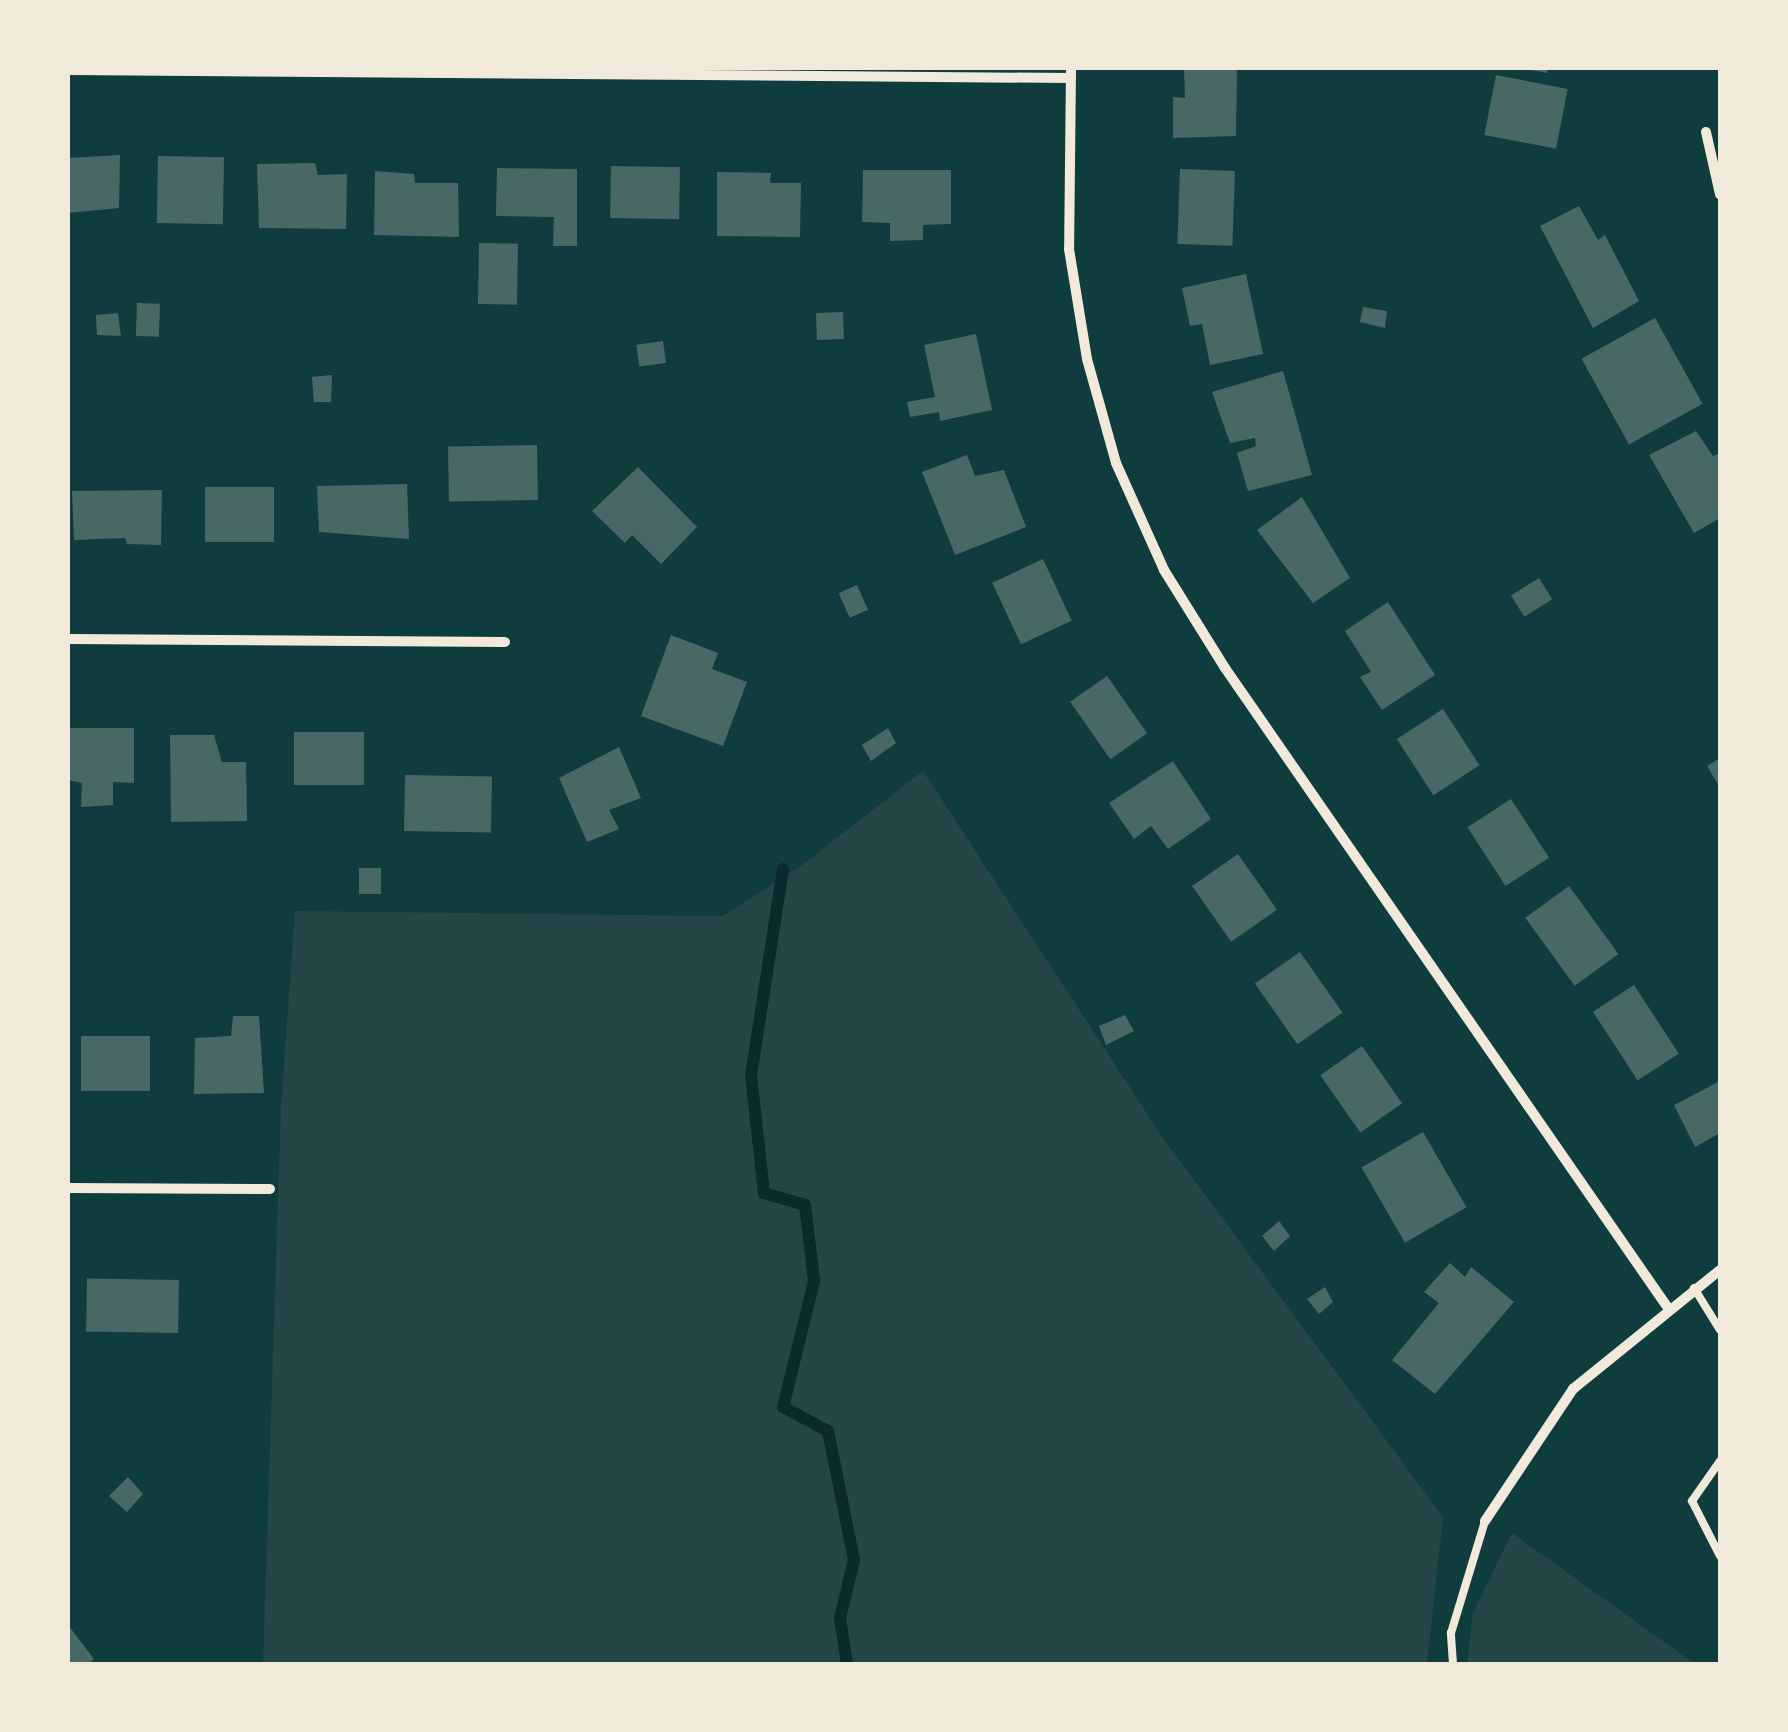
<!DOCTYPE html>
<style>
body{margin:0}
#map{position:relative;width:1788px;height:1732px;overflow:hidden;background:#0f3d3e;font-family:"Nunito Sans",sans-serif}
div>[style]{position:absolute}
.green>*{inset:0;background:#244646}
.stream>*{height:12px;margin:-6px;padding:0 6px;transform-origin:6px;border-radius:6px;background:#0a2a2b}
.building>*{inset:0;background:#486865;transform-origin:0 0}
.service>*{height:8px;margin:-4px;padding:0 4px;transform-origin:4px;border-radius:4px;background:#f1e9da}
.minor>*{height:10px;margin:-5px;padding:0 5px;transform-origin:5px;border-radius:5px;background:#f1e9da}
span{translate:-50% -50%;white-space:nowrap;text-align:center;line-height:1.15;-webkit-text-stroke:8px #f1e9da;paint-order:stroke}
.frame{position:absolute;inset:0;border:70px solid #f1e9da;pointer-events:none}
</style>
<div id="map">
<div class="green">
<i style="clip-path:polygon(923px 771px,1163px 1138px,1443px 1517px,1427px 1664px,263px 1664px,281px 1107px,295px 911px,723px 916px,798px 868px)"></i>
<i style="clip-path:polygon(1512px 1533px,1695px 1664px,1467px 1664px,1473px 1613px)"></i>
</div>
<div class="stream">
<i style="left:783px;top:869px;width:208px;rotate:98.8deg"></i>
<i style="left:751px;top:1075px;width:119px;rotate:83.7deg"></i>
<i style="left:764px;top:1193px;width:43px;rotate:16.3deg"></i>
<i style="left:805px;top:1205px;width:77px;rotate:83.2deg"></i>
<i style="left:814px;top:1281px;width:130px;rotate:103.8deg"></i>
<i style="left:783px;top:1407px;width:51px;rotate:28.1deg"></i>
<i style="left:828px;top:1431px;width:132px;rotate:78.6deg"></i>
<i style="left:854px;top:1560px;width:60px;rotate:103.6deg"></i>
<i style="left:840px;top:1618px;width:47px;rotate:81.3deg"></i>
</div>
<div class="building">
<i style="clip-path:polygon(1184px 68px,1237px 68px,1236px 136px,1173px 138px,1173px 97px,1185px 98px)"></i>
<i style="clip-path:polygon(1520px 68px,1548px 68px,1547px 73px)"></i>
<i style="left:1496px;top:75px;width:73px;height:61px;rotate:11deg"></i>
<i style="clip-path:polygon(120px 155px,119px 208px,68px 213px,68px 158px)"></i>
<i style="left:158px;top:156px;width:66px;height:67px;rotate:1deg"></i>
<i style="clip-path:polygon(315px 163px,318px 175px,347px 174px,346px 229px,259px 228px,257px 164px)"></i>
<i style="left:611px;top:166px;width:69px;height:52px;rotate:1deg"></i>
<i style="clip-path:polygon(497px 168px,577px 169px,577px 246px,553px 246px,554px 217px,496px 216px)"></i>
<i style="left:1180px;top:169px;width:55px;height:75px;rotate:2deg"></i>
<i style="clip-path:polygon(863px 170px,951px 170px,951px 224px,923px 225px,923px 240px,890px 241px,890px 223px,862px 222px)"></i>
<i style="clip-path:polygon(375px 171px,414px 174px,415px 183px,458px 183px,459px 237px,374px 235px)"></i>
<i style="clip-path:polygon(717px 172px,771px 173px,770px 183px,801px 183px,800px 237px,717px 236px)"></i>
<i style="clip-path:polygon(1579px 206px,1598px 240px,1605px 235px,1639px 301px,1593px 328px,1540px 226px)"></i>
<i style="left:479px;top:243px;width:39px;height:61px;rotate:1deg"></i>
<i style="clip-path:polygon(1246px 274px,1263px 354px,1210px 365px,1202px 324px,1190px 326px,1182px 288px)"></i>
<i style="left:137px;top:303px;width:23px;height:33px;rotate:2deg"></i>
<i style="clip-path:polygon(1363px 307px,1387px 311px,1385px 328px,1360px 322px)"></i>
<i style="left:843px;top:312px;width:27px;height:27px;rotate:88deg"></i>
<i style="clip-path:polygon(118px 313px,121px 336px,97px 335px,96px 315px)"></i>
<i style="left:1655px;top:318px;width:98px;height:84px;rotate:61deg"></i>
<i style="clip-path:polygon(976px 334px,992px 410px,940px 421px,939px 412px,910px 417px,907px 402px,935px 397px,924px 345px)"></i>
<i style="left:663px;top:341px;width:22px;height:27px;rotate:82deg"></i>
<i style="clip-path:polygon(1283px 371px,1312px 475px,1248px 491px,1237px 453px,1256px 446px,1255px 438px,1230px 443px,1212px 392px)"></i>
<i style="clip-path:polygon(332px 375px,331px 402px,314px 402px,312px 377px)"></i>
<i style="clip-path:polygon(1696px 431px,1713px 456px,1720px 453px,1720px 518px,1694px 533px,1649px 455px)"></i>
<i style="left:537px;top:445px;width:55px;height:89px;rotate:89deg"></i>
<i style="clip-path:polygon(967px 455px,975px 476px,1004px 470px,1026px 527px,955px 555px,922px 472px)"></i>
<i style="clip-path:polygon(638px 467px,697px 527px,661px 564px,632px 535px,625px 543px,592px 511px)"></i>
<i style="clip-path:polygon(407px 484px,409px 539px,319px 532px,317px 486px)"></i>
<i style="left:205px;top:487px;width:69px;height:55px"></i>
<i style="clip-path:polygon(162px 490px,161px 545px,127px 544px,125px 538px,74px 540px,72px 491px)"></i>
<i style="clip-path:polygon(1302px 497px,1350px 578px,1313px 603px,1257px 530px)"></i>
<i style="left:1043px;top:559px;width:68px;height:56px;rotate:65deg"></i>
<i style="left:1539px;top:578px;width:25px;height:33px;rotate:58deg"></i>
<i style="left:857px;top:585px;width:27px;height:20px;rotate:66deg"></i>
<i style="clip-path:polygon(1388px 602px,1435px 675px,1382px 710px,1360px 677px,1371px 672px,1345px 631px)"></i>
<i style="clip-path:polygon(671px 635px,718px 653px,712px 669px,747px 682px,723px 746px,641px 716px)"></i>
<i style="left:1107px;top:676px;width:70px;height:45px;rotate:55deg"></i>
<i style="left:1443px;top:709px;width:67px;height:55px;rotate:57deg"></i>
<i style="clip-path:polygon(68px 728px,134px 728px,134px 783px,113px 782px,113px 805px,81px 807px,82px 783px,68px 780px)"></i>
<i style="clip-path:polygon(888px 728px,896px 743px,871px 761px,862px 745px)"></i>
<i style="left:294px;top:732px;width:70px;height:53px"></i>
<i style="clip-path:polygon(170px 735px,214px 735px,222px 762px,246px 762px,247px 821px,171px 822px)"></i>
<i style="clip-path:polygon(619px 747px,641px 798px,609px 810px,619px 829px,587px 842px,559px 778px)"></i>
<i style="clip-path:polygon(1720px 758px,1720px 788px,1707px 766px)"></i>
<i style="clip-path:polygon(1173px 761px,1211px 819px,1168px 849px,1151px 826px,1134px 839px,1109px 803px)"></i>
<i style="left:405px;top:775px;width:87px;height:56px;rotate:1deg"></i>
<i style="left:1511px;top:799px;width:70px;height:52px;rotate:57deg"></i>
<i style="left:1238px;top:854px;width:68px;height:56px;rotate:55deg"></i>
<i style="left:381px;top:868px;width:26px;height:22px;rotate:90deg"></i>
<i style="left:1569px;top:886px;width:84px;height:54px;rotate:54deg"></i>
<i style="left:1300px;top:952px;width:74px;height:55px;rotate:55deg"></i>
<i style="left:1634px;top:985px;width:82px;height:49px;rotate:57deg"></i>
<i style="clip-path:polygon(1125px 1015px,1134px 1031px,1106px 1045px,1099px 1026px)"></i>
<i style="clip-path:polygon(233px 1016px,259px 1016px,264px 1093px,194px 1094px,195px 1038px,231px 1036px)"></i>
<i style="left:81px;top:1036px;width:69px;height:55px"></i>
<i style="left:1362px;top:1046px;width:70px;height:51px;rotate:55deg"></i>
<i style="clip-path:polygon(1720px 1081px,1720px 1133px,1695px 1147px,1674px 1105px)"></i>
<i style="left:1423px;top:1132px;width:87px;height:71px;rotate:60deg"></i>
<i style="clip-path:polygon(1279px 1221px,1290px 1236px,1274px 1251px,1262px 1236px)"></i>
<i style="clip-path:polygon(1450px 1263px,1465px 1277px,1471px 1267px,1514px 1302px,1435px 1394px,1392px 1360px,1439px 1303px,1424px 1292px)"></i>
<i style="left:179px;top:1280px;width:53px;height:92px;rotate:91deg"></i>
<i style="clip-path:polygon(1325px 1287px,1333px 1302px,1319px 1314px,1307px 1299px)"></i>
<i style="clip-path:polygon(128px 1477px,143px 1494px,127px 1512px,109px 1496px)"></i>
<i style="clip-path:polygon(68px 1625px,94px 1659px,88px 1664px,68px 1664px)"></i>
</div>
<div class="service">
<i style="left:1694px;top:1288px;width:49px;rotate:58.2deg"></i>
<i style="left:1720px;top:1461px;width:49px;rotate:125deg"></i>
<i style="left:1692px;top:1501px;width:62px;rotate:63deg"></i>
<i style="left:1453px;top:1664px;width:31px;rotate:-94deg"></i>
<i style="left:1451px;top:1633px;width:117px;rotate:-73.1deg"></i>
</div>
<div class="minor">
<i style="left:1071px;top:68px;width:181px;rotate:90.6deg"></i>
<i style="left:1069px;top:249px;width:111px;rotate:80.7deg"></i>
<i style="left:1087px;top:359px;width:108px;rotate:74.4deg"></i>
<i style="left:1116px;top:463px;width:117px;rotate:65.8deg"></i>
<i style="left:1164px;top:570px;width:115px;rotate:58.1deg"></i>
<i style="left:1225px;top:668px;width:778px;rotate:55.31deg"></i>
<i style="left:68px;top:70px;width:1003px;rotate:0.46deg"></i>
<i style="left:1706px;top:132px;width:64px;rotate:77.3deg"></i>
<i style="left:68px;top:639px;width:437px;rotate:0.4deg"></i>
<i style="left:68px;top:1188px;width:202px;rotate:0.3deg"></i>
<i style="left:1485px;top:1521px;width:159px;rotate:-56.3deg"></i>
<i style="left:1573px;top:1389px;width:189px;rotate:-39deg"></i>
</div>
<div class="frame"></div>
</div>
